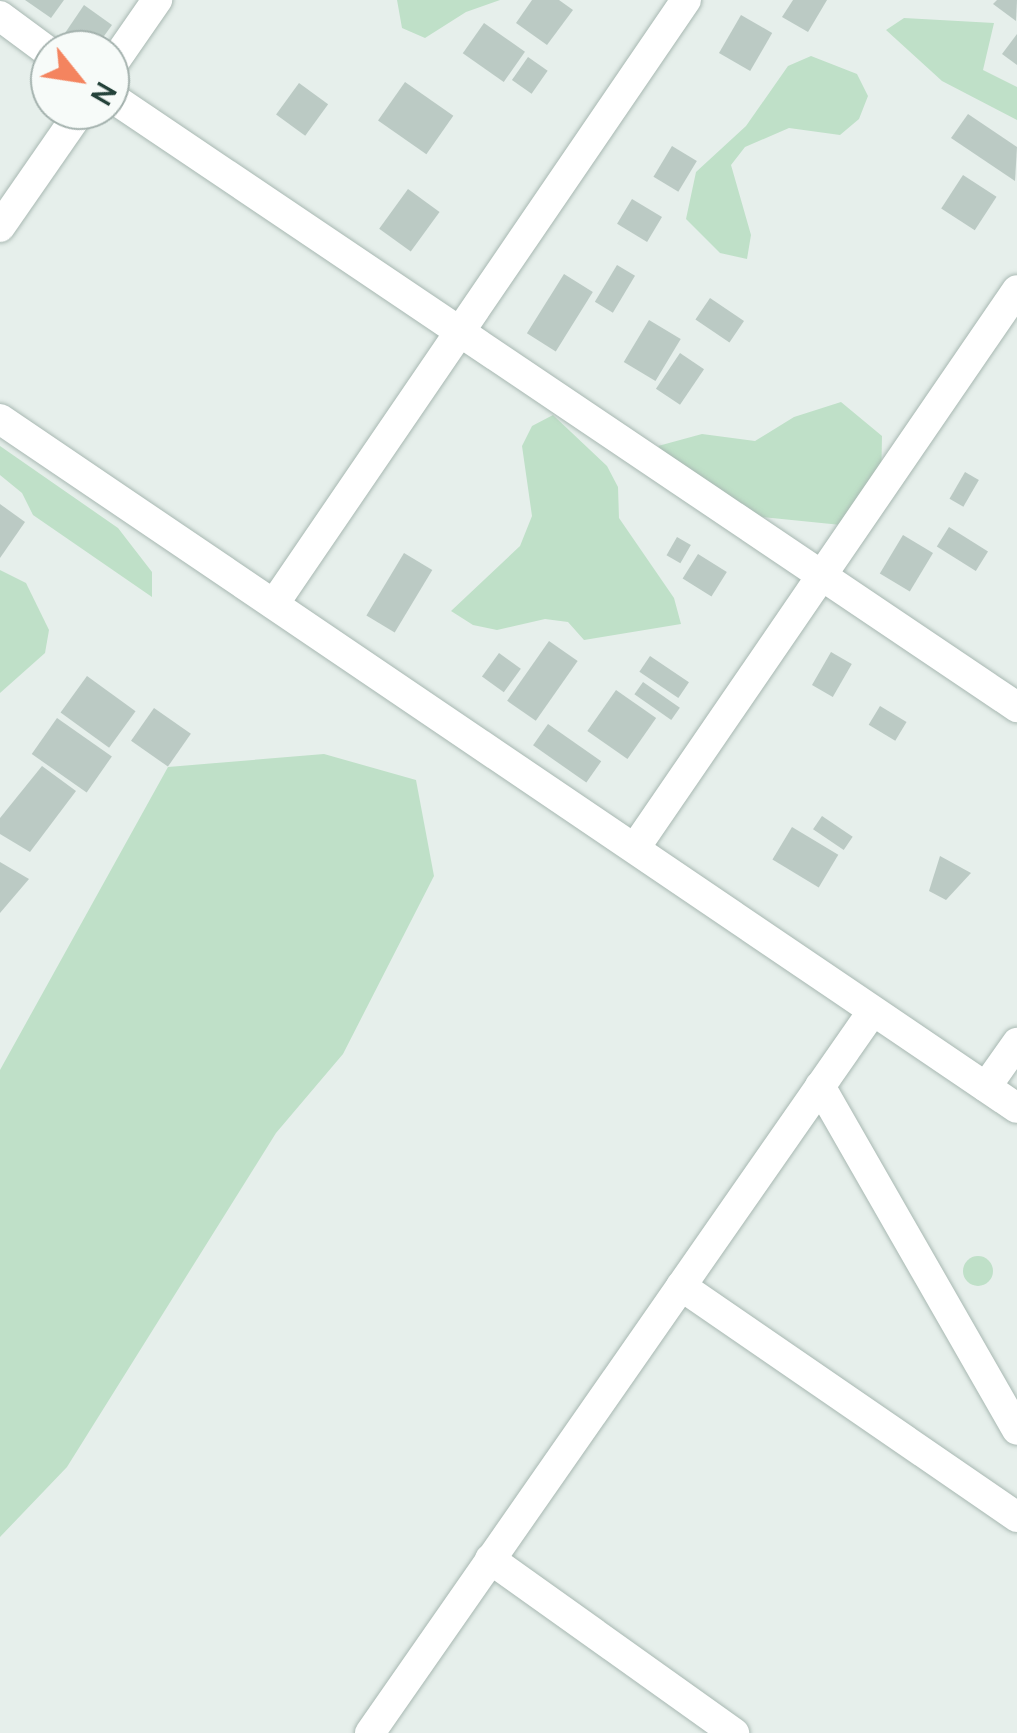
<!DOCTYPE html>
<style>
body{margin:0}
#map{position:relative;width:1017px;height:1733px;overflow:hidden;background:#e6efeb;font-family:Manrope,sans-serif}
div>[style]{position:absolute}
.green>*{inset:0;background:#bfe0c8}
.round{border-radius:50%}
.building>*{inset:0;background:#bbcac4;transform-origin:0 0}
.roads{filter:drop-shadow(0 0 2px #a8b8b2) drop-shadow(0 0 2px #a8b8b2)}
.minor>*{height:30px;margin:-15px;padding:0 15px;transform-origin:15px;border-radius:15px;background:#fff}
span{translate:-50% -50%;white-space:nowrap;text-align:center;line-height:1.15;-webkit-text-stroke:10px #f7fbf9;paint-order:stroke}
.north{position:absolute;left:30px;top:30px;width:100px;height:100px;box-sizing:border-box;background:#f7fbf9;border:2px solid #a3b1ad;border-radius:50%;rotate:120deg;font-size:28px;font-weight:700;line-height:40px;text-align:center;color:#24423a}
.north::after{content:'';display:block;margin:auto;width:35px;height:45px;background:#f4845f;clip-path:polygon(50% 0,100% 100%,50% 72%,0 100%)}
</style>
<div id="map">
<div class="green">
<i style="clip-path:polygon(397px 0,500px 0,466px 12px,425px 38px,402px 28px)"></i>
<i style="clip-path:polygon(904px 18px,994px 23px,983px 70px,1017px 87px,1017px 120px,942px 81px,886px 30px)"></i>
<i style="clip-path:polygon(811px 56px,857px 74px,868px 96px,859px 119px,840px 135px,789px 128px,745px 147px,731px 165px,751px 235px,747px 259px,720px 253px,686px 219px,696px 172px,746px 126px,788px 66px)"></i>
<i style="clip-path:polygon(841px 402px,882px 436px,881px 488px,851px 526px,743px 515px,723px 519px,658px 446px,702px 434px,755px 441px,794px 417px)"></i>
<i style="clip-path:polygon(553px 415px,607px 466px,618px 487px,619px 518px,674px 598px,681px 624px,584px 640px,568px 622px,545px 619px,497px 630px,473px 625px,451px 611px,520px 546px,532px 516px,522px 446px,532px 426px)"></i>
<i style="clip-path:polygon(0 446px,118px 528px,152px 572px,152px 597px,33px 515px,22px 493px,0 475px)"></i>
<i style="clip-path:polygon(0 570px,26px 583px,49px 630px,45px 653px,0 693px)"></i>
<i style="clip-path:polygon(324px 754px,416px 780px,434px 876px,343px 1054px,276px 1133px,67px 1467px,0 1537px,0 1070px,168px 767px)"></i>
<i class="round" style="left:963px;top:1256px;width:30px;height:30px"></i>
</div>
<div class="building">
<i style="clip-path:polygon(25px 0,64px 0,51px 18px)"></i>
<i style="clip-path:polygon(532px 0,559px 0,573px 10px,547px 45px,516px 23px)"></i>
<i style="clip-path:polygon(793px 0,827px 0,808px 32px,782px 17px)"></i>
<i style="clip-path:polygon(997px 0,1017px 0,1016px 21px,993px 4px)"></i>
<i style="clip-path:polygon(84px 5px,112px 25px,94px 50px,63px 36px)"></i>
<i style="left:741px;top:15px;width:36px;height:44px;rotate:30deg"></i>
<i style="left:484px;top:23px;width:50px;height:37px;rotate:35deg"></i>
<i style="clip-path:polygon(1017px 34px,1017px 65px,1002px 54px)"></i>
<i style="left:528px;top:57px;width:24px;height:28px;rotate:35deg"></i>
<i style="left:405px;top:82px;width:59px;height:47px;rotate:35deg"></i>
<i style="left:299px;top:83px;width:36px;height:39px;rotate:36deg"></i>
<i style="clip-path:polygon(968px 114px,1017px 147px,1015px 181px,951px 138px)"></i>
<i style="left:672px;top:146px;width:29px;height:36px;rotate:31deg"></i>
<i style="left:963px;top:175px;width:40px;height:40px;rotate:33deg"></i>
<i style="left:408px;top:189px;width:39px;height:49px;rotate:36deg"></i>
<i style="left:632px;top:199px;width:35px;height:29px;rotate:31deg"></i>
<i style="left:617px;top:265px;width:21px;height:43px;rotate:31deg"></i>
<i style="left:564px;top:274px;width:34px;height:70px;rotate:32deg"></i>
<i style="left:710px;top:298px;width:41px;height:26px;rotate:34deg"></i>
<i style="left:649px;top:320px;width:37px;height:49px;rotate:31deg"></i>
<i style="left:680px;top:353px;width:29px;height:43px;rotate:34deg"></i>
<i style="left:965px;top:472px;width:16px;height:31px;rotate:30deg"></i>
<i style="clip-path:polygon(0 504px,25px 522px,0 558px)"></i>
<i style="left:949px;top:527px;width:46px;height:23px;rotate:32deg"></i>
<i style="left:903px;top:535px;width:35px;height:45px;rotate:31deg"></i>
<i style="left:677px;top:537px;width:16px;height:21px;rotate:30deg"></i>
<i style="left:404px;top:553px;width:33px;height:73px;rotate:31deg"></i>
<i style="left:698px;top:554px;width:34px;height:29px;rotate:32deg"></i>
<i style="left:549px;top:641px;width:35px;height:73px;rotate:35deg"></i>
<i style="left:831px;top:652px;width:24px;height:38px;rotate:30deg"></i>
<i style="left:499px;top:653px;width:27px;height:29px;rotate:36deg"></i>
<i style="left:650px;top:656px;width:47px;height:19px;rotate:34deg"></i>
<i style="left:87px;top:676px;width:60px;height:45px;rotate:36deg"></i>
<i style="left:643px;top:682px;width:45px;height:15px;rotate:35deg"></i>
<i style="left:616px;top:690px;width:49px;height:50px;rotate:35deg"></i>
<i style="left:880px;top:706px;width:31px;height:22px;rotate:31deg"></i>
<i style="left:154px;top:708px;width:45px;height:40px;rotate:35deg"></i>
<i style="left:57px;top:718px;width:67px;height:44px;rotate:35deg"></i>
<i style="left:548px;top:724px;width:65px;height:26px;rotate:35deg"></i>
<i style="clip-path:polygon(42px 766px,76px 791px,30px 852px,0 834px,0 818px)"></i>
<i style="left:822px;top:816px;width:37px;height:16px;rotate:34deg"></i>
<i style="left:792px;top:827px;width:54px;height:38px;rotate:31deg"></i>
<i style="clip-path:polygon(940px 856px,971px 873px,946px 900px,929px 891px)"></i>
<i style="clip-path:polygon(0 862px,29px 879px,0 913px)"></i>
</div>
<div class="roads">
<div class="minor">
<i style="left:0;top:16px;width:62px;rotate:36.5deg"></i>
<i style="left:110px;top:68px;width:83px;rotate:-55.3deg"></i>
<i style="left:110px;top:96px;width:1094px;rotate:33.97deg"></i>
<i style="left:0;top:227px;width:142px;rotate:-55.3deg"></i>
<i style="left:0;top:419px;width:1228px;rotate:34.12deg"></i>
<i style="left:274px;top:604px;width:731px;rotate:-55.7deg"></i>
<i style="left:635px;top:848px;width:676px;rotate:-55.6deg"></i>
<i style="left:820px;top:1086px;width:396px;rotate:60.2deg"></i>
<i style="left:986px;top:1087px;width:54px;rotate:-54.8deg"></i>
<i style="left:681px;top:1286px;width:408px;rotate:34.5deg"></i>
<i style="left:490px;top:1559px;width:300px;rotate:35.5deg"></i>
<i style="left:370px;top:1733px;width:879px;rotate:-55.15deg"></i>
</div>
</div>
<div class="north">N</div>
</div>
